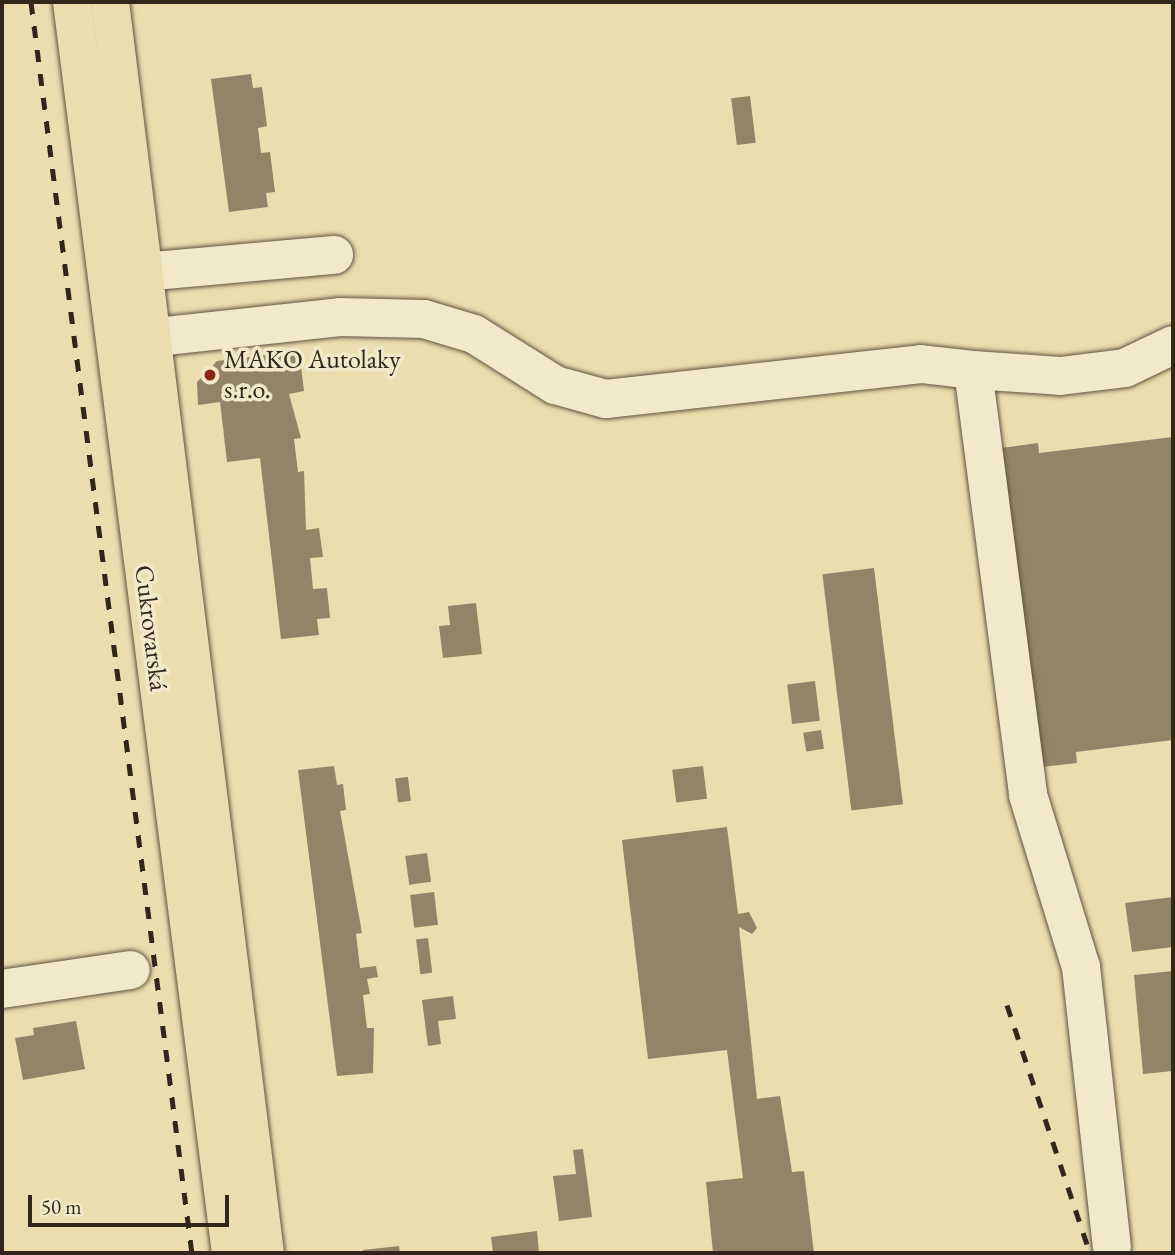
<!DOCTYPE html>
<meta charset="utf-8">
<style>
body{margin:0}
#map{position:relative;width:1175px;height:1255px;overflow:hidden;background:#ebddad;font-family:"EB Garamond",serif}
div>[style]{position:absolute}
.building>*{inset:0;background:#928567;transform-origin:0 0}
.roads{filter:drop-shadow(0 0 2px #605340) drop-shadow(0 0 2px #605340)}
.minor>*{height:38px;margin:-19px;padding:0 19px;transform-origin:19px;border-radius:19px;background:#f2e9ca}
.major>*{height:38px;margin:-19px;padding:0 19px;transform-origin:19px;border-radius:19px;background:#ebddad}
.rail>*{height:5px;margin-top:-2.5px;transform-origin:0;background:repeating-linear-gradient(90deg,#31251c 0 12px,transparent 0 24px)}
.dots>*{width:19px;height:19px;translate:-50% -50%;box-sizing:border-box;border:4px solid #f2e9ca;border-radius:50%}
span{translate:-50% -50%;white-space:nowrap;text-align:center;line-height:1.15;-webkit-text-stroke:7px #f2e9ca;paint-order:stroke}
.poi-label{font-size:26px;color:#31251c}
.left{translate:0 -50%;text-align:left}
.street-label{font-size:26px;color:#31251c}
.frame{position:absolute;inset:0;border:4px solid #31251c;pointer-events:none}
.scale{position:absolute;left:28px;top:1195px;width:201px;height:32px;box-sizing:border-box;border:4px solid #31251c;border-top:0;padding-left:9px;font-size:21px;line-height:24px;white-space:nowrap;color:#31251c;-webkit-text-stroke:5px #f2e9ca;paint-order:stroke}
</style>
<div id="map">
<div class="building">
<i style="clip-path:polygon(251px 74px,253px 88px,262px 87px,267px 126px,258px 128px,261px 153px,270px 152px,275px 192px,266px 193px,268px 207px,229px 212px,211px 79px)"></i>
<i style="left:750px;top:96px;width:47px;height:19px;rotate:83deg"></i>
<i style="clip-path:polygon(299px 351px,304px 391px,289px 394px,301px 438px,294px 439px,298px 472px,304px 471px,306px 530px,319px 528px,323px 557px,310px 558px,313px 589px,327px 588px,330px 618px,317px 619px,319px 635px,281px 639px,260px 458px,227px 462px,220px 402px,198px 405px,197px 382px,217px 361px)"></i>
<i style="clip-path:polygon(1173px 437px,1173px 740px,1076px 752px,1077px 763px,1042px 767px,1001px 448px,1038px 443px,1039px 453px)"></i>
<i style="left:874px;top:568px;width:238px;height:52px;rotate:83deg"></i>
<i style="clip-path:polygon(476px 603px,482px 654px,443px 658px,439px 626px,450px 625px,448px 606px)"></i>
<i style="left:815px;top:681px;width:40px;height:28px;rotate:83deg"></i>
<i style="left:821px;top:730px;width:19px;height:18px;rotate:81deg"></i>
<i style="clip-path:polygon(334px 766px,337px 785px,343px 784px,346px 810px,340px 811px,362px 933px,356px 934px,360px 968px,376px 966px,378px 977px,367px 979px,370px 994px,363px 995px,367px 1028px,374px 1028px,373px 1073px,337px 1076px,298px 770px)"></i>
<i style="left:703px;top:766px;width:33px;height:31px;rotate:83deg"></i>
<i style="left:408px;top:777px;width:24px;height:13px;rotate:83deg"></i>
<i style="clip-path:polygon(727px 827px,738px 914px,749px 912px,757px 928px,752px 934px,739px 927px,757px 1099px,780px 1096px,792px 1172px,804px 1171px,814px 1253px,713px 1253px,706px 1182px,743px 1178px,727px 1050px,648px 1059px,622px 840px)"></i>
<i style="left:427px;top:853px;width:29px;height:22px;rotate:82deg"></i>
<i style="left:434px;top:892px;width:33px;height:24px;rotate:83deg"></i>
<i style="clip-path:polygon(1173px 897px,1173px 947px,1132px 952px,1125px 903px)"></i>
<i style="left:428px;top:938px;width:35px;height:12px;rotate:83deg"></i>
<i style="clip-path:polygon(1173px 971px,1173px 1071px,1143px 1074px,1134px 975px)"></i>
<i style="clip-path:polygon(453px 996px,456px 1019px,438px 1021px,441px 1044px,428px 1046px,422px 1000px)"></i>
<i style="clip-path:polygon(76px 1021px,85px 1069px,23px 1080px,15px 1038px,34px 1035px,33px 1028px)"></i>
<i style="clip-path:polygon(583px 1149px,592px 1217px,559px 1221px,553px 1176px,576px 1174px,573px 1150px)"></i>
<i style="clip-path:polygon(537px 1231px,539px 1253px,493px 1253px,491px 1237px)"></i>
<i style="clip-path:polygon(399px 1246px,400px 1253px,364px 1253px,363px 1250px)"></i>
</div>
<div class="roads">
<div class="minor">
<i style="left:109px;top:275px;width:226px;rotate:-5.1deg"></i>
<i style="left:120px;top:341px;width:221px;rotate:-6.2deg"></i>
<i style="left:340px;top:317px;width:84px;rotate:1.4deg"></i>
<i style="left:424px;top:319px;width:52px;rotate:16.7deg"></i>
<i style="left:474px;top:334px;width:96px;rotate:32.2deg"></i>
<i style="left:555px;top:385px;width:53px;rotate:15.4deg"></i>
<i style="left:606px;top:399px;width:317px;rotate:-6.3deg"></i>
<i style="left:921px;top:364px;width:52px;rotate:6.6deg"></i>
<i style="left:973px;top:370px;width:429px;rotate:82.6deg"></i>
<i style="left:1028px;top:795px;width:180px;rotate:72.9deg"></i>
<i style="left:1081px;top:967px;width:281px;rotate:83.7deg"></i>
<i style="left:973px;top:370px;width:87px;rotate:3.9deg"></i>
<i style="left:1060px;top:376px;width:65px;rotate:-7deg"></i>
<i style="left:1125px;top:368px;width:53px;rotate:-25.6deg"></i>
<i style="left:2px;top:989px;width:130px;rotate:-8.4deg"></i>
</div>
<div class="major">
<i style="left:72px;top:2px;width:1261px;rotate:82.76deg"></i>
<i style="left:110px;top:2px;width:1261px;rotate:82.94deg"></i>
</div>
</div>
<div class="rail">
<i style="left:31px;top:2px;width:1261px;rotate:82.67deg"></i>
<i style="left:1007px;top:1005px;width:262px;rotate:71.5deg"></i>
</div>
<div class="dots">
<i style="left:210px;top:375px;background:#8f2418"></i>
</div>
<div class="poi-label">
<span class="left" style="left:224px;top:375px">MAKO Autolaky<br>s.r.o.</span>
</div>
<div class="street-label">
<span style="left:151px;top:628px;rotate:83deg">Cukrovarská</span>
</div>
<div class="frame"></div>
<div class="scale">50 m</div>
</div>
